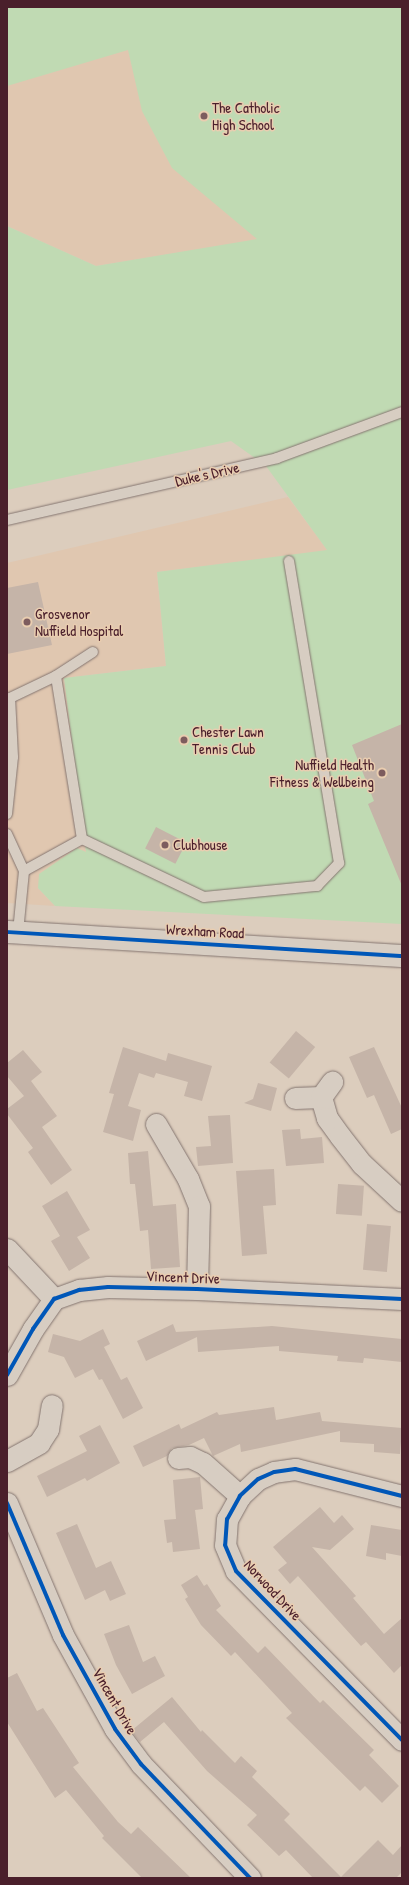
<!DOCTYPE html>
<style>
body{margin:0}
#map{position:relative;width:409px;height:1885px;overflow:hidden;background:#dccdbd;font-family:"Patrick Hand",sans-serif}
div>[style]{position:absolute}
.built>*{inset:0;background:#e0c7b0}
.green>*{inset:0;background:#c0dab3}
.building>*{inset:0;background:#c5b4a8;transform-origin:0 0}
.roads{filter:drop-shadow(0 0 1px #847570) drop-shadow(0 0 1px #847570)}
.service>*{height:10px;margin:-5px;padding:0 5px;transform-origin:5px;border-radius:5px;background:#d7cdc2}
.minor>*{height:21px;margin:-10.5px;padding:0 10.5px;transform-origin:10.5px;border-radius:10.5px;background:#d7cdc2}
.trunk>*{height:22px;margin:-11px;padding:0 11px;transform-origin:11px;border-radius:11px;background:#d7cdc2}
.cycleway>*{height:4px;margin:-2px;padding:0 2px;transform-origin:2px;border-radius:2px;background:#0057b8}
.dots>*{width:11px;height:11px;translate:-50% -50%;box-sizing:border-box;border:2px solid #e9cdb0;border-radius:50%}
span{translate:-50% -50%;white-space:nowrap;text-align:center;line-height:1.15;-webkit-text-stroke:3px #e9cdb0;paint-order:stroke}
.poi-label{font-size:15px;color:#4a1f2b}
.left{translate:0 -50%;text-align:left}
.right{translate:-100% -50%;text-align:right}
.street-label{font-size:15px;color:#4a1f2b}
.frame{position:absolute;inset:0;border:8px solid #4a1f2b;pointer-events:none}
</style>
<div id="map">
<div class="built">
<i style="clip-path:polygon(7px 7px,402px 7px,257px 240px,96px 266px,7px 226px)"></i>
<i style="clip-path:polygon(288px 497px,328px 551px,157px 572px,166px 666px,64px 678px,86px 852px,38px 888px,55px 906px,7px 903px,7px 563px)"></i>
</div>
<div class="green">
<i style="clip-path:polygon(7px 7px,402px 7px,402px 924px,55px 906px,38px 888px,39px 874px,77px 848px,86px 852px,64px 678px,166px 666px,157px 572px,327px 550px,266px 466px,231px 441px,7px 490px,7px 226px,96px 266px,257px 239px,172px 168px,142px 111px,128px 50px,7px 86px)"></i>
</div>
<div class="building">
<i style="clip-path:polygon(38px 582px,52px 645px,7px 654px,7px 588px)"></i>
<i style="clip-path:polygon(402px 724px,402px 886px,368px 804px,374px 801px,352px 745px)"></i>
<i style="left:156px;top:827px;width:34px;height:24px;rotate:27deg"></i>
<i style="left:296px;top:1031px;width:25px;height:41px;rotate:40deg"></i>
<i style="clip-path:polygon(123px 1047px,166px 1061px,168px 1053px,212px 1066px,202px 1101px,184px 1096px,188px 1082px,156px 1073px,154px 1078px,139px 1073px,128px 1106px,141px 1110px,133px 1141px,103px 1132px,114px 1094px,109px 1093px)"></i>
<i style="clip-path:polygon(374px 1047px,402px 1108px,402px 1129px,391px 1134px,374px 1095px,367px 1098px,349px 1057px)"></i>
<i style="clip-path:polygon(23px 1050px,42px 1072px,31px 1081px,57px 1116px,42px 1127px,72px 1170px,51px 1185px,28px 1152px,33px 1148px,7px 1114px,7px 1109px,24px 1096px,7px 1076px,7px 1063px)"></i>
<i style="clip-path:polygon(258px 1083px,277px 1088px,271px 1111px,244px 1103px,253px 1099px)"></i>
<i style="clip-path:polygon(230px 1115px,233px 1163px,198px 1166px,196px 1147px,211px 1146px,208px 1116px)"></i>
<i style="clip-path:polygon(300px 1129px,301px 1139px,322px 1137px,324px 1163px,286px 1166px,282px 1130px)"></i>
<i style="clip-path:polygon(148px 1151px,153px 1206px,176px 1204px,180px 1267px,151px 1269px,148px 1230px,140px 1231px,135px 1184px,130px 1184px,128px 1153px)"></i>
<i style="clip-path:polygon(274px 1169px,276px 1205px,263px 1206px,267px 1254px,242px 1256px,236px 1171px)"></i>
<i style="left:338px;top:1184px;width:26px;height:30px;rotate:4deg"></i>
<i style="clip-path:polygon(67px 1191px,90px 1230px,77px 1237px,90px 1258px,69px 1271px,51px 1241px,60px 1236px,42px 1206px)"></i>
<i style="left:367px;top:1224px;width:24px;height:46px;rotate:5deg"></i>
<i style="clip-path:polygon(173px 1324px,176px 1332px,272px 1326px,402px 1339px,402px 1362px,364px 1358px,363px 1363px,337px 1361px,338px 1356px,279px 1351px,279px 1346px,198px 1352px,197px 1337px,146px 1361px,137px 1341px)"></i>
<i style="clip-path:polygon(103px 1329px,110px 1344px,104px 1347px,121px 1380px,127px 1377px,143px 1408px,123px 1419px,102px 1379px,99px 1380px,93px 1369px,75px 1378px,64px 1357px,48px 1352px,53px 1334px,80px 1341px)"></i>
<i style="clip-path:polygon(274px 1407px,276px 1420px,320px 1412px,322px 1421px,402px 1428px,400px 1454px,374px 1452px,374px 1444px,340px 1442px,340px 1431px,241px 1452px,240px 1444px,213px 1456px,204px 1438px,189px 1445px,172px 1448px,167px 1456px,143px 1467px,133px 1446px,179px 1424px,181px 1429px,217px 1412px,219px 1415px)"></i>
<i style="clip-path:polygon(100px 1425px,120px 1463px,87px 1481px,85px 1478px,47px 1497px,37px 1476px,87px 1451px,79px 1436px)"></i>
<i style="clip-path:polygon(200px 1477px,203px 1509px,195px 1510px,200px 1549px,173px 1552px,172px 1542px,167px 1543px,164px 1520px,176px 1519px,173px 1480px)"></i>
<i style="clip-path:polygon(320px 1507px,334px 1523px,342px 1515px,354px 1529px,330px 1550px,312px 1547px,356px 1596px,353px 1598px,384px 1634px,402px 1618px,402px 1665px,394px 1673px,366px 1642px,361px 1646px,298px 1576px,290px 1584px,278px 1570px,287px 1563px,273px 1547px)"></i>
<i style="clip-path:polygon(77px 1524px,96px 1568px,111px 1561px,126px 1594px,110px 1601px,105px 1590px,85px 1600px,56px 1533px)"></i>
<i style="clip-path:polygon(371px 1525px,402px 1530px,402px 1556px,386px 1553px,386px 1560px,366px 1556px)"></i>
<i style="clip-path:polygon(197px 1575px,204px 1586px,207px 1584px,221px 1606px,216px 1610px,258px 1653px,265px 1646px,320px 1703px,323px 1700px,374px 1750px,369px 1755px,399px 1786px,382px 1803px,365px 1786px,360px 1791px,286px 1718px,292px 1713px,235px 1652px,231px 1656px,201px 1625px,185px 1599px,188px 1597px,181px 1585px)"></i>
<i style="clip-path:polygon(129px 1625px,143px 1662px,155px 1656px,165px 1676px,132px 1694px,116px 1665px,104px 1634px)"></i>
<i style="clip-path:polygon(17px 1673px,37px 1711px,43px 1708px,79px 1763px,73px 1767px,118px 1822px,131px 1834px,138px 1827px,191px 1878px,142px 1878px,102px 1838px,104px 1836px,66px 1790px,55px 1798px,7px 1722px,7px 1678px)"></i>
<i style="clip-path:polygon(172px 1697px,201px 1732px,202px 1730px,235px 1763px,241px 1756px,257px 1771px,252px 1777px,290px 1814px,284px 1820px,341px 1877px,378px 1840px,393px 1855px,402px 1845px,402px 1872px,396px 1878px,313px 1878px,286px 1850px,279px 1856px,247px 1825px,257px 1815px,207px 1771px,164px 1722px,140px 1742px,131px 1731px)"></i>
</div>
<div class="roads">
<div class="service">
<i style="left:7px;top:520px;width:277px;rotate:-12.9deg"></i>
<i style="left:277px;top:458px;width:133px;rotate:-20.2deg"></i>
<i style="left:7px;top:814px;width:57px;rotate:-84deg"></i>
<i style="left:13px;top:757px;width:59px;rotate:-92.9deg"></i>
<i style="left:10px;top:698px;width:51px;rotate:-25.6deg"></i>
<i style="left:7px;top:834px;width:41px;rotate:65.3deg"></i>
<i style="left:24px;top:871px;width:61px;rotate:95.6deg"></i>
<i style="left:82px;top:839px;width:165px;rotate:-99.1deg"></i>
<i style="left:56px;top:676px;width:44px;rotate:-33deg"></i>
<i style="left:24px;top:871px;width:66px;rotate:-28.9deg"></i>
<i style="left:82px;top:839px;width:135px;rotate:25.4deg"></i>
<i style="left:204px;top:897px;width:114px;rotate:-5.6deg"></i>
<i style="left:317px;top:886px;width:32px;rotate:-46deg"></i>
<i style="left:339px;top:863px;width:306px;rotate:-99.4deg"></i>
</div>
<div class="minor">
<i style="left:321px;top:1097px;width:22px;rotate:74deg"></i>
<i style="left:327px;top:1118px;width:22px;rotate:54deg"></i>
<i style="left:340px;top:1136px;width:36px;rotate:52deg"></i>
<i style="left:362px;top:1164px;width:54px;rotate:42.8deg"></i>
<i style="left:295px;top:1098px;width:26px;rotate:-2deg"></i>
<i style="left:321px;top:1097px;width:19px;rotate:-54deg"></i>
<i style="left:156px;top:1124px;width:64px;rotate:59.8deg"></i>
<i style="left:188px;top:1179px;width:29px;rotate:68deg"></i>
<i style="left:199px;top:1206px;width:83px;rotate:91.4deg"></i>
<i style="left:7px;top:1249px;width:69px;rotate:46.8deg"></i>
<i style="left:7px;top:1375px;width:53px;rotate:-60.5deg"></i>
<i style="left:33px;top:1329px;width:37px;rotate:-55deg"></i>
<i style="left:54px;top:1299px;width:27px;rotate:-20deg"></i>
<i style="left:79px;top:1290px;width:29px;rotate:-6deg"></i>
<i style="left:108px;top:1287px;width:89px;rotate:1.3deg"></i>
<i style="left:197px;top:1289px;width:205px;rotate:2.8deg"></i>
<i style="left:178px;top:1458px;width:12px;rotate:-5deg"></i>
<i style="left:190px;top:1457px;width:14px;rotate:25deg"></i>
<i style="left:203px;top:1463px;width:50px;rotate:41.7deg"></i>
<i style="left:7px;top:1461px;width:37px;rotate:-29deg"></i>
<i style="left:39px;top:1443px;width:17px;rotate:-57deg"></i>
<i style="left:48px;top:1429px;width:24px;rotate:-81deg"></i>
<i style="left:402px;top:1496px;width:110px;rotate:-165.8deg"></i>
<i style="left:295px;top:1469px;width:21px;rotate:172deg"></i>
<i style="left:274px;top:1472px;width:17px;rotate:156deg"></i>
<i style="left:258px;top:1479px;width:25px;rotate:137deg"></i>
<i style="left:240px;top:1496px;width:26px;rotate:119deg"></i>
<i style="left:227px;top:1519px;width:26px;rotate:94deg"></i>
<i style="left:225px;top:1545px;width:28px;rotate:67deg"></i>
<i style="left:236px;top:1571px;width:237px;rotate:45.5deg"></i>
<i style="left:7px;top:1503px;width:143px;rotate:67deg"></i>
<i style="left:63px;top:1635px;width:107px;rotate:61deg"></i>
<i style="left:115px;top:1729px;width:44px;rotate:53.4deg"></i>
<i style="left:141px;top:1764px;width:158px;rotate:46.3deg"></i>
</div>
<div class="trunk">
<i style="left:7px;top:932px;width:396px;rotate:3.5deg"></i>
</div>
</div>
<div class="cycleway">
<i style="left:7px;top:932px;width:396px;rotate:3.5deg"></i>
<i style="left:7px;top:1375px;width:53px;rotate:-60.5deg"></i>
<i style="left:33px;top:1329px;width:37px;rotate:-55deg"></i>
<i style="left:54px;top:1299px;width:27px;rotate:-20deg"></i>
<i style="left:79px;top:1290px;width:29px;rotate:-6deg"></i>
<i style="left:108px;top:1287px;width:89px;rotate:1.3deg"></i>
<i style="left:197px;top:1289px;width:205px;rotate:2.8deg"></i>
<i style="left:402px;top:1496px;width:110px;rotate:-165.8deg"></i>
<i style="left:295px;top:1469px;width:21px;rotate:172deg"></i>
<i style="left:274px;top:1472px;width:17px;rotate:156deg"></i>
<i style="left:258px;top:1479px;width:25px;rotate:137deg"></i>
<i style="left:240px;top:1496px;width:26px;rotate:119deg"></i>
<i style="left:227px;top:1519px;width:26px;rotate:94deg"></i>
<i style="left:225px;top:1545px;width:28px;rotate:67deg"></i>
<i style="left:236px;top:1571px;width:237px;rotate:45.5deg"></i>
<i style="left:7px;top:1503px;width:143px;rotate:67deg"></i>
<i style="left:63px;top:1635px;width:107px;rotate:61deg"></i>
<i style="left:115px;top:1729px;width:44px;rotate:53.4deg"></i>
<i style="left:141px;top:1764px;width:158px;rotate:46.3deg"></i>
</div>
<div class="dots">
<i style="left:204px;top:116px;background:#7d5c5e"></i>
<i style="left:27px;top:622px;background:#7d5c5e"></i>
<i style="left:184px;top:740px;background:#7d5c5e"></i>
<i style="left:382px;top:773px;background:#7d5c5e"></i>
<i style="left:165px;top:845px;background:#7d5c5e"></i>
</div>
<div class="poi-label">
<span class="left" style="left:212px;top:116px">The Catholic<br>High School</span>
<span class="left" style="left:35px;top:622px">Grosvenor<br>Nuffield Hospital</span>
<span class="left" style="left:192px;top:740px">Chester Lawn<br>Tennis Club</span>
<span class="right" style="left:374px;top:773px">Nuffield Health<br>Fitness &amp; Wellbeing</span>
<span class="left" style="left:173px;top:845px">Clubhouse</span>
</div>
<div class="street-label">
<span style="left:207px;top:474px;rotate:-13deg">Duke's Drive</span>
<span style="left:205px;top:931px;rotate:3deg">Wrexham Road</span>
<span style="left:183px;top:1277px;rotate:2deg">Vincent Drive</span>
<span style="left:273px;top:1590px;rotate:47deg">Norwood Drive</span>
<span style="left:115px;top:1701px;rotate:60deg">Vincent Drive</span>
</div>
<div class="frame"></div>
</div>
